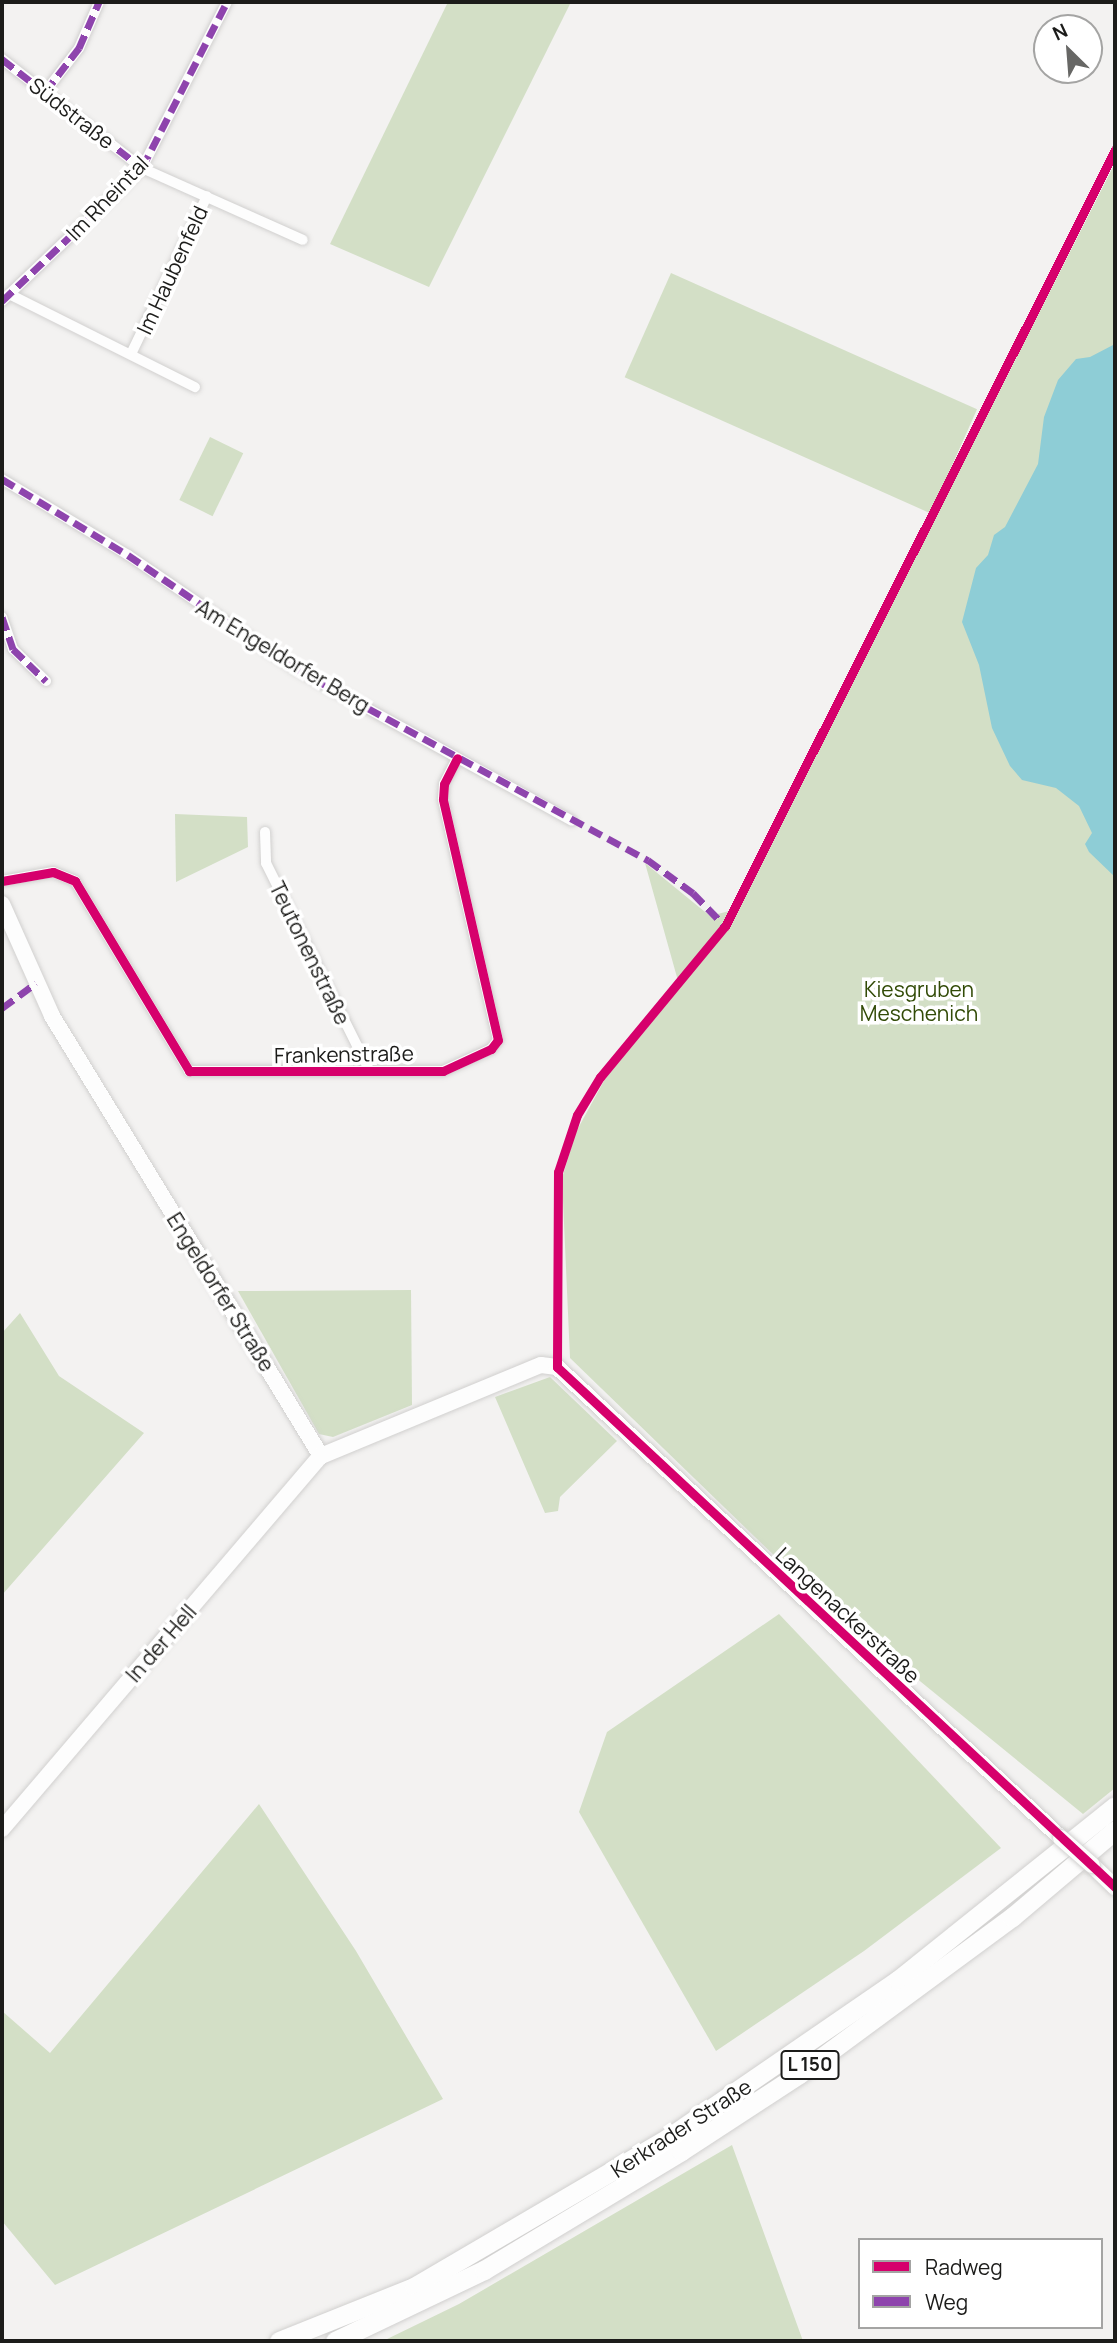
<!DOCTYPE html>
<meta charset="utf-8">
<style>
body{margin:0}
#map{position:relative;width:1117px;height:2343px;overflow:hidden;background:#f3f2f1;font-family:Manrope,sans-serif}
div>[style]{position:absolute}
.green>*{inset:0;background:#d3dfc6;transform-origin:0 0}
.water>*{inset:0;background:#8ecdd6}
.roads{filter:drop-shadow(0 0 2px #d1d0cf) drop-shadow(0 0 2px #d1d0cf)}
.street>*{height:10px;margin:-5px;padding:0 5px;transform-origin:5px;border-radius:5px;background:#fdfdfd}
.secondary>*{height:16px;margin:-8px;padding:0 8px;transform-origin:8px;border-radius:8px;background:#fdfdfd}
.highway>*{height:19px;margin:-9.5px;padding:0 9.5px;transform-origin:9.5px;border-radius:9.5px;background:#fdfdfd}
.bridges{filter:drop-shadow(0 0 2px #d1d0cf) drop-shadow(0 0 2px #d1d0cf)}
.secondary-bridge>*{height:16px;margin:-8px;padding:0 8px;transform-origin:8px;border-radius:8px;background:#fdfdfd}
.quiet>*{height:7px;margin-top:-3.5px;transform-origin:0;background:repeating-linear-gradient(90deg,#8e44ad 0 14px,transparent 0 21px)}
.cycleway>*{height:9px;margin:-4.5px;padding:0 4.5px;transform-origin:4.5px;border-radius:4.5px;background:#d6006c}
span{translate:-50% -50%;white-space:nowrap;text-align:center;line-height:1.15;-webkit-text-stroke:7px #fff;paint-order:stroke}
.shield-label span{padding:2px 5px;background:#fff;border:2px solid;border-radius:5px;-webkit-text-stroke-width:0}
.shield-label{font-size:19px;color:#1c1c1a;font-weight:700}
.street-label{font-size:21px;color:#1c1c1a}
.park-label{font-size:21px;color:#324b07}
.frame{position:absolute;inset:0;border:4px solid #1c1c1a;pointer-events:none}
.legend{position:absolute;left:858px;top:2238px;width:245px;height:91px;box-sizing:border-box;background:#fff;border:2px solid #a4a4a3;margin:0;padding:9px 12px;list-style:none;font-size:21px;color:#1c1c1a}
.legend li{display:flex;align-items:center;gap:14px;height:35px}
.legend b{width:35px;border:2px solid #a4a4a3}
.north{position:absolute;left:1033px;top:14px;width:70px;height:70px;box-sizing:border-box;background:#fff;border:2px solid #a4a4a3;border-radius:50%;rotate:335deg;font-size:19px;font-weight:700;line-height:28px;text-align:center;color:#1c1c1a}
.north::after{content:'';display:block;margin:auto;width:24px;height:32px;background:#676765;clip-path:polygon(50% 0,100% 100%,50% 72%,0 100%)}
</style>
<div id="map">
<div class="green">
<i style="clip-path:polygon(448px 2px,571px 2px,429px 287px,330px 244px)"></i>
<i style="clip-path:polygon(1115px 163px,1115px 1788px,1083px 1814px,818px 1598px,570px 1358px,562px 1178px,576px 1132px,605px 1079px,680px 988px,645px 863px,710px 916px,737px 909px)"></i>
<i style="left:671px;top:273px;width:335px;height:114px;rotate:24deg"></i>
<i style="left:210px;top:437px;width:37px;height:70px;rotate:26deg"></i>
<i style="clip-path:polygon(175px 814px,247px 817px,248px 847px,176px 882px)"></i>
<i style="clip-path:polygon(411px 1290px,412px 1405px,333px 1437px,319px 1434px,238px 1291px)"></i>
<i style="clip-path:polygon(20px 1313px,59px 1376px,144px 1433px,2px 1595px,2px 1333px)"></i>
<i style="clip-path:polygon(550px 1377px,617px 1441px,560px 1497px,558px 1511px,545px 1513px,495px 1397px)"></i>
<i style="clip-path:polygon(779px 1614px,1001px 1848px,864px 1951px,716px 2051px,579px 1812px,607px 1732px)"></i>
<i style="clip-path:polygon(259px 1804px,356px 1951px,443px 2099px,55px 2285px,2px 2221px,2px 2011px,50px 2053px)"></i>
<i style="clip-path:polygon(732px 2145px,803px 2341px,383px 2341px,459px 2304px)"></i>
</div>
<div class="water">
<i style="clip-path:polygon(1115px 344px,1114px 755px,1115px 877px,1089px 852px,1085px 844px,1092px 833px,1079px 806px,1056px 788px,1022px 780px,1010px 766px,992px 728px,979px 665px,962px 622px,976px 568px,988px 555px,994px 535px,1005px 527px,1038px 464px,1044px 417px,1058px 380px,1076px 359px,1090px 357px)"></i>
</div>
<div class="roads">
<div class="street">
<i style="left:2px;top:59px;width:177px;rotate:37.9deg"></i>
<i style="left:142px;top:168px;width:176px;rotate:24.1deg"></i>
<i style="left:45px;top:92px;width:56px;rotate:-52.3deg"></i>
<i style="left:79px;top:48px;width:50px;rotate:-66.5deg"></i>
<i style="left:9px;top:294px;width:208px;rotate:26.6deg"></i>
<i style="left:2px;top:301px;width:193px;rotate:-43.5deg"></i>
<i style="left:142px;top:168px;width:186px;rotate:-62.9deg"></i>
<i style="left:131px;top:354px;width:175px;rotate:-64.3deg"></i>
<i style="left:2px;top:479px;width:147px;rotate:31.1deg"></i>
<i style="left:128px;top:555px;width:201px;rotate:34.2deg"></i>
<i style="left:294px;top:668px;width:317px;rotate:28.8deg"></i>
<i style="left:2px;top:617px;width:34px;rotate:71deg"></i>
<i style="left:13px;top:649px;width:46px;rotate:44.1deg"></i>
<i style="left:265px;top:832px;width:31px;rotate:88deg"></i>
<i style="left:266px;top:863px;width:231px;rotate:63.5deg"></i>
<i style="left:2px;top:881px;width:52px;rotate:-10deg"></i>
<i style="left:53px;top:872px;width:24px;rotate:22deg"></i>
<i style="left:75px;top:881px;width:222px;rotate:59deg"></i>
<i style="left:189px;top:1071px;width:254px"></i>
<i style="left:443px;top:1071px;width:53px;rotate:-24.6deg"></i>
<i style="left:491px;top:1049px;width:11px;rotate:-52deg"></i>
<i style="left:498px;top:1040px;width:247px;rotate:-102.9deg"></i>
<i style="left:443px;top:799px;width:15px;rotate:-86deg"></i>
<i style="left:444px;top:784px;width:29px;rotate:-63deg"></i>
</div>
<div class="secondary">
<i style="left:2px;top:904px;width:123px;rotate:65.9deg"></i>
<i style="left:52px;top:1016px;width:516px;rotate:58.56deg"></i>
<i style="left:2px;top:1829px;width:491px;rotate:-49.5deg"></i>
<i style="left:321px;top:1456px;width:238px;rotate:-22.5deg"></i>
<i style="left:541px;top:1365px;width:16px;rotate:7deg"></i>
<i style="left:557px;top:1367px;width:690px;rotate:43.06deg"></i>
<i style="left:1092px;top:1865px;width:32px;rotate:44deg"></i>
</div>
<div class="highway">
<i style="left:279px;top:2341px;width:145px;rotate:-21.8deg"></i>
<i style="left:414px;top:2287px;width:294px;rotate:-30.4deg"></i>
<i style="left:668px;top:2138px;width:279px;rotate:-34.5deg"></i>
<i style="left:898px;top:1980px;width:278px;rotate:-38.7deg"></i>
<i style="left:335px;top:2341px;width:165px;rotate:-25.5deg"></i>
<i style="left:484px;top:2270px;width:230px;rotate:-31.1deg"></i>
<i style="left:681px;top:2151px;width:141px;rotate:-33.1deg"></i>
<i style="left:799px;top:2074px;width:265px;rotate:-36.4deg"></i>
<i style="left:1012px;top:1917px;width:135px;rotate:-40.2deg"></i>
</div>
</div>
<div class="bridges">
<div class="secondary-bridge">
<i style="left:1061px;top:1838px;width:41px;rotate:41.1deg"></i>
</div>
</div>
<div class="quiet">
<i style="left:2px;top:59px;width:177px;rotate:37.9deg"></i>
<i style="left:45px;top:92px;width:56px;rotate:-52.3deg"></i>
<i style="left:79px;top:48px;width:50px;rotate:-66.5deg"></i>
<i style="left:2px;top:301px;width:193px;rotate:-43.5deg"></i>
<i style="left:142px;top:168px;width:186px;rotate:-62.9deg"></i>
<i style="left:2px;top:479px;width:147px;rotate:31.1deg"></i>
<i style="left:128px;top:555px;width:201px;rotate:34.2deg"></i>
<i style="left:294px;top:668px;width:403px;rotate:28.5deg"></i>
<i style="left:648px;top:860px;width:56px;rotate:36.3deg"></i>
<i style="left:693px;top:893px;width:46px;rotate:45.9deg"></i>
<i style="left:725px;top:926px;width:4px;rotate:-63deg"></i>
<i style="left:2px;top:617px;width:34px;rotate:71deg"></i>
<i style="left:13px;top:649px;width:46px;rotate:44.1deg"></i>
<i style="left:2px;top:1008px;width:42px;rotate:-36.3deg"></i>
</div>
<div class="cycleway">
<i style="left:1115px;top:150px;width:868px;rotate:116.68deg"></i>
<i style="left:725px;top:926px;width:196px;rotate:129.6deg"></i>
<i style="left:600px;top:1077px;width:44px;rotate:121.2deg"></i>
<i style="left:577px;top:1115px;width:60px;rotate:108.4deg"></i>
<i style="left:558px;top:1172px;width:195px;rotate:90.3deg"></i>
<i style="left:557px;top:1367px;width:763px;rotate:42.98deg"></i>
<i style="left:2px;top:881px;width:52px;rotate:-10deg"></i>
<i style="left:53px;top:872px;width:24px;rotate:22deg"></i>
<i style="left:75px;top:881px;width:222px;rotate:59deg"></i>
<i style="left:189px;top:1071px;width:254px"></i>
<i style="left:443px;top:1071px;width:53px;rotate:-24.6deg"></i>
<i style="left:491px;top:1049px;width:11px;rotate:-52deg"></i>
<i style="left:498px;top:1040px;width:247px;rotate:-102.9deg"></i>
<i style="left:443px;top:799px;width:15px;rotate:-86deg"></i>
<i style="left:444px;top:784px;width:29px;rotate:-63deg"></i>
</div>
<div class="shield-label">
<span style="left:810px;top:2065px">L 150</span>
</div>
<div class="street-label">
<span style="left:72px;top:113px;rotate:38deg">Südstraße</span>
<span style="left:107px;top:198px;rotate:-46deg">Im Rheintal</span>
<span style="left:172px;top:270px;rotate:-65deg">Im Haubenfeld</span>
<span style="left:283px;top:656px;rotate:31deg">Am Engeldorfer Berg</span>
<span style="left:310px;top:953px;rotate:64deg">Teutonenstraße</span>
<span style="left:344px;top:1054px;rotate:-1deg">Frankenstraße</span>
<span style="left:221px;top:1292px;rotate:58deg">Engeldorfer Straße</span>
<span style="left:848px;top:1615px;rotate:43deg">Langenackerstraße</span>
<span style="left:161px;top:1643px;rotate:-49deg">In der Hell</span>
<span style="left:681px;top:2128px;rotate:-33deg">Kerkrader Straße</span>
</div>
<div class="park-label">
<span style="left:919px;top:1001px">Kiesgruben<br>Meschenich</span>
</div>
<div class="frame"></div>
<ul class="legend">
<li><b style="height:9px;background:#d6006c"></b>Radweg</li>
<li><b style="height:9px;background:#8e44ad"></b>Weg</li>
</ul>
<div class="north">N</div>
</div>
